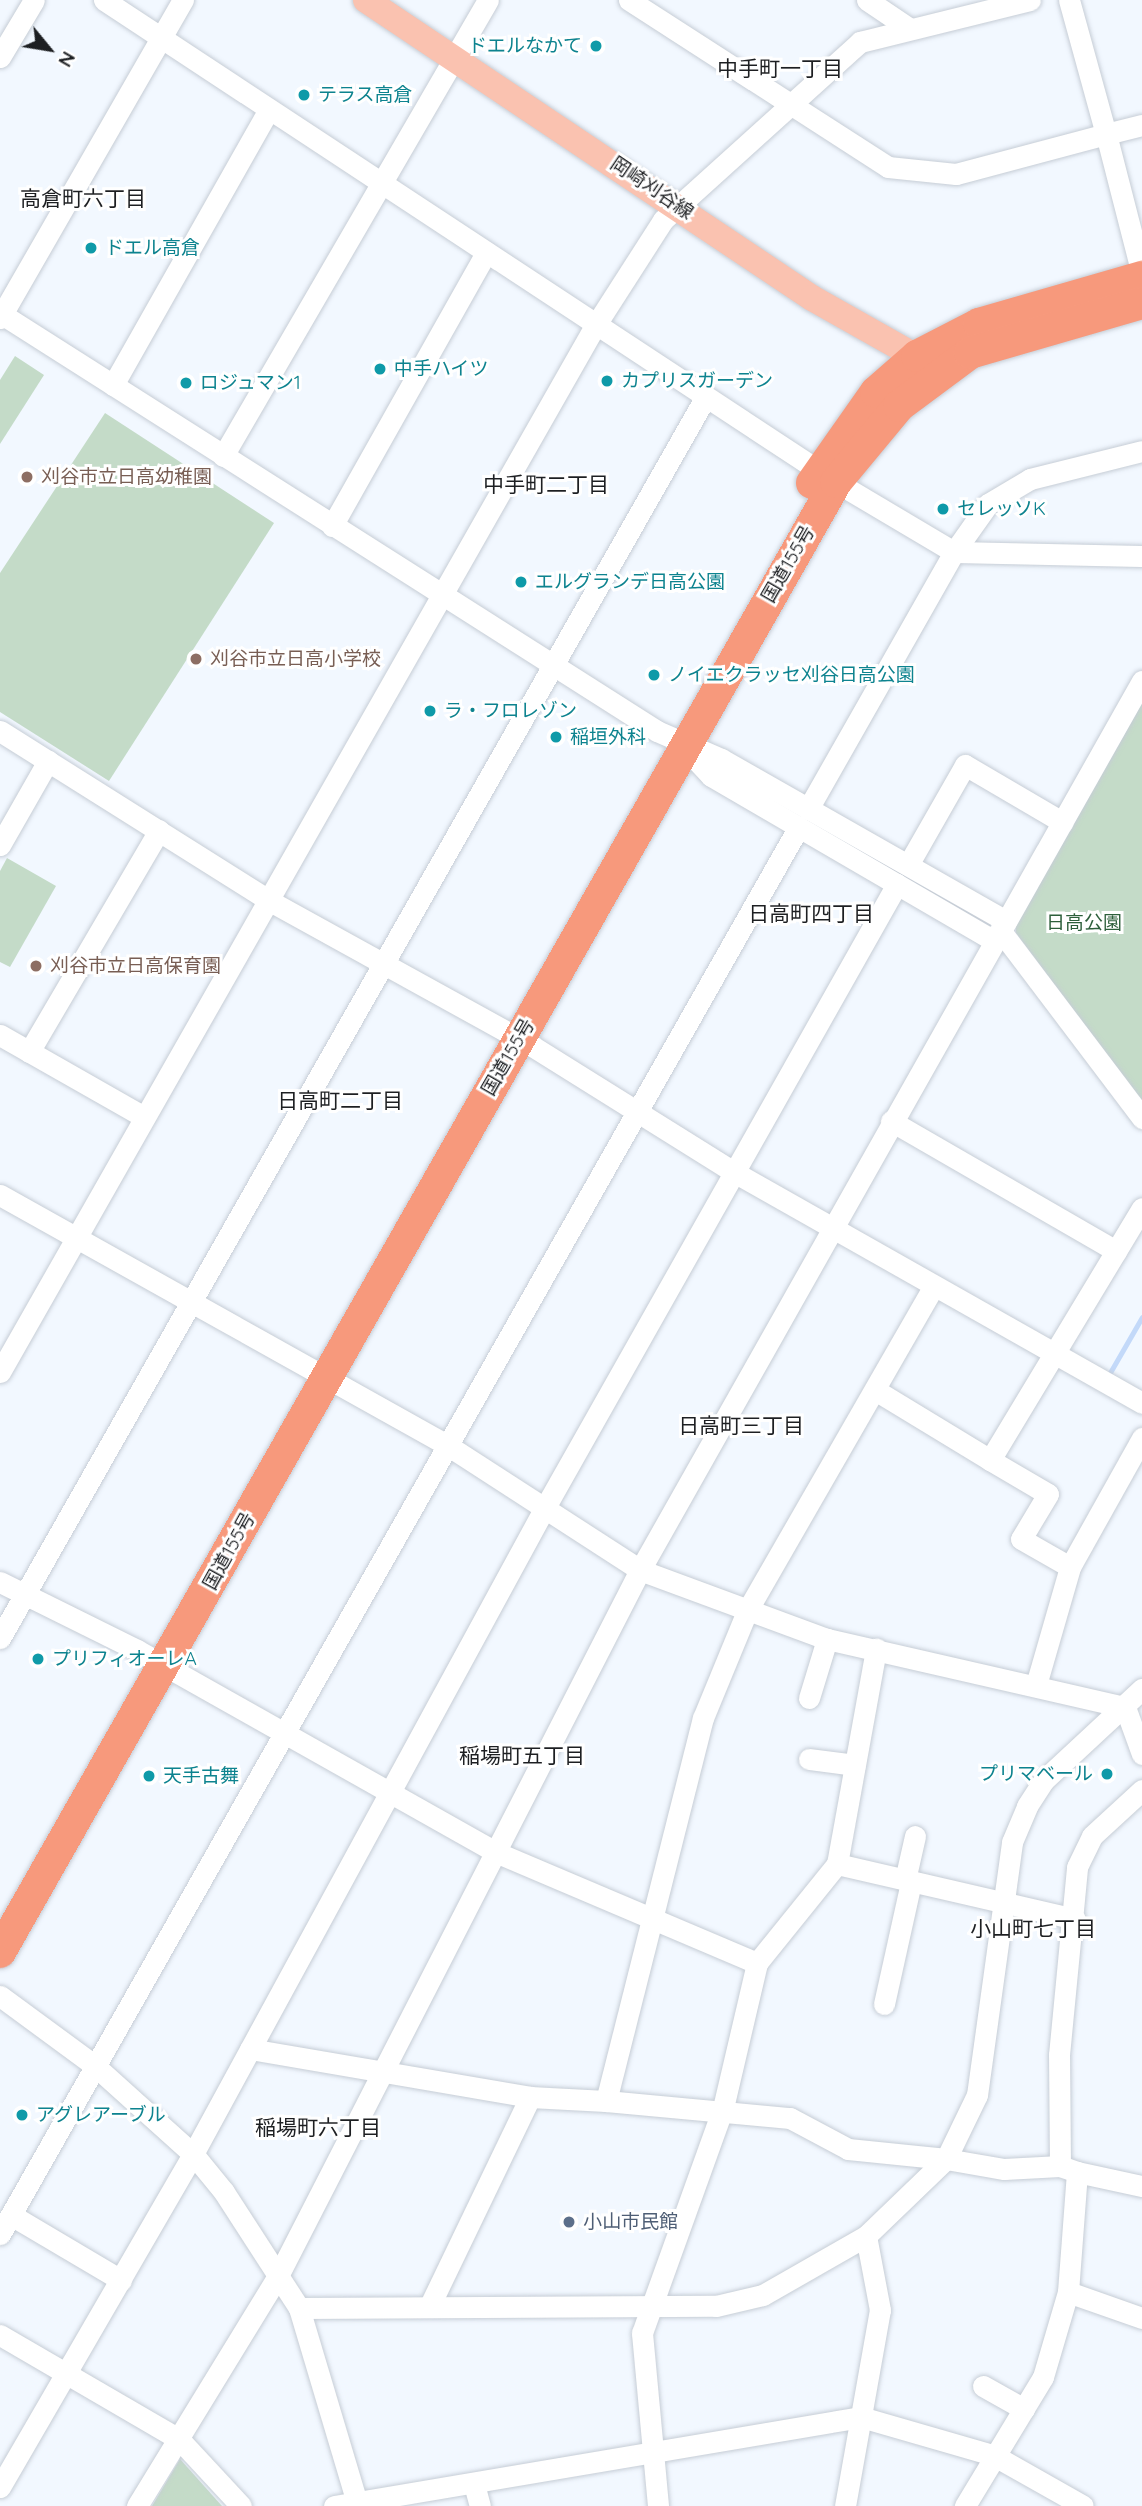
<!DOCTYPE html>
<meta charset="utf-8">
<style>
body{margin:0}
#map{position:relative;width:1142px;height:2506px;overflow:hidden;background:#f2f8ff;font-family:Quicksand,"Noto Sans JP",sans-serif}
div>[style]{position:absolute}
.green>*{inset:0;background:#c4dbc8}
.stream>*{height:5px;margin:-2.5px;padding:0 2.5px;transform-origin:2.5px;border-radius:2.5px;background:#c3d9f9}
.roads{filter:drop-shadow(0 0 2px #c6cdd6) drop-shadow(0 0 2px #c6cdd6)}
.minor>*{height:21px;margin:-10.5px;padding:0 10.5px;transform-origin:10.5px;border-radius:10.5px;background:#fff}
.major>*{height:26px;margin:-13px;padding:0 13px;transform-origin:13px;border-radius:13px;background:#fac2b0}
.highway>*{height:32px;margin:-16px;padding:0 16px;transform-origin:16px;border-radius:16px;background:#f7997c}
.dots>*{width:19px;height:19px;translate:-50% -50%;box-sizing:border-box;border:4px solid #fff;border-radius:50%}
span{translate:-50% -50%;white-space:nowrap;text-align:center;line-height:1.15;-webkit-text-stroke:6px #fff;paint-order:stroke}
.culture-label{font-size:19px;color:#0d838f}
.right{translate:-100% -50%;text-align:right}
.left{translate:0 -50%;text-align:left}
.street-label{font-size:19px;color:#1d1f22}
.education-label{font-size:19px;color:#785e54}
.park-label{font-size:19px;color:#2d5f3b}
.service-label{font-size:19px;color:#4e5e75}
.neighbourhood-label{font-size:21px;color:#1d1f22}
.north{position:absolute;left:14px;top:14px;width:70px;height:70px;-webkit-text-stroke:5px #fff;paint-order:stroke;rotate:120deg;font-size:19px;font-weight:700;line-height:28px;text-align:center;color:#1d1f22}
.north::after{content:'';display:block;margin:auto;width:24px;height:32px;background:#1d1f22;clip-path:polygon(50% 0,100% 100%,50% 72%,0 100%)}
</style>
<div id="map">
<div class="green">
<i style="clip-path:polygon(15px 356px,44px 375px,0 444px,0 380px)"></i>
<i style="clip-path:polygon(105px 413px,274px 523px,109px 781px,0 712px,0 573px)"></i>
<i style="clip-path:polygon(1142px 703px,1142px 1103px,1016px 933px,1016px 924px)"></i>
<i style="clip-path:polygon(7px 858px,56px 886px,10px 967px,0 962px,0 871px)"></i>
<i style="clip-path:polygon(180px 2459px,222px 2506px,152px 2506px)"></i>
</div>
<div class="stream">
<i style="left:1108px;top:1376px;width:68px;rotate:-60deg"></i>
</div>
<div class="roads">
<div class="minor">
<i style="left:104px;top:0;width:856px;rotate:33.37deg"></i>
<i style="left:629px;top:0;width:308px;rotate:32.8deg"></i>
<i style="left:888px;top:167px;width:68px;rotate:5.9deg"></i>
<i style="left:956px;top:174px;width:155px;rotate:-14.9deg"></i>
<i style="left:1106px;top:134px;width:145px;rotate:75.6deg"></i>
<i style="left:867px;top:0;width:52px;rotate:34deg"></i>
<i style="left:1069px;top:0;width:139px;rotate:74.6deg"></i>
<i style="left:1106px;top:134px;width:37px;rotate:-14deg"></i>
<i style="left:0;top:57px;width:66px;rotate:-59.2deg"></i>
<i style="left:0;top:313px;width:779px;rotate:32.47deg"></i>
<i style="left:657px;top:731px;width:70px;rotate:23.6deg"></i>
<i style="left:721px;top:759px;width:328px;rotate:29.6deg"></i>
<i style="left:0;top:318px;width:367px;rotate:-60.1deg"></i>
<i style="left:113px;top:385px;width:315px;rotate:-60.5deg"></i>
<i style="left:223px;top:456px;width:527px;rotate:-59.84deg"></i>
<i style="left:836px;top:482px;width:137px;rotate:30.7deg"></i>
<i style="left:954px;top:552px;width:188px;rotate:1.2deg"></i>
<i style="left:332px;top:526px;width:311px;rotate:-60.6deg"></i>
<i style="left:0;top:731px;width:317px;rotate:32.2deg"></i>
<i style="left:268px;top:900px;width:302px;rotate:28.9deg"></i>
<i style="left:532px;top:1046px;width:238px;rotate:32deg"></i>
<i style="left:734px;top:1172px;width:469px;rotate:29.5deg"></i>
<i style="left:686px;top:749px;width:37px;rotate:47deg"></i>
<i style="left:711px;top:776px;width:328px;rotate:30.2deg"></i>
<i style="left:808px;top:809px;width:296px;rotate:-60.4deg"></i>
<i style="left:954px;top:552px;width:59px;rotate:-54.7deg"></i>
<i style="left:988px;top:504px;width:49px;rotate:-30.8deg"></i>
<i style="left:1030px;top:479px;width:115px;rotate:-14deg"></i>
<i style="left:0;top:845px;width:97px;rotate:-60.3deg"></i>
<i style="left:908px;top:865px;width:115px;rotate:-60.3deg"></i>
<i style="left:965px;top:765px;width:113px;rotate:30.4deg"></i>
<i style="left:1000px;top:930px;width:236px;rotate:52.9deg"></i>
<i style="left:0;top:1035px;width:162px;rotate:29.6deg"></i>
<i style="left:29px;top:1052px;width:257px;rotate:-59.6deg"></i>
<i style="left:891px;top:1121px;width:260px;rotate:30deg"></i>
<i style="left:0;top:1195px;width:512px;rotate:29.22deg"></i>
<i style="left:447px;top:1445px;width:230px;rotate:32.9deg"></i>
<i style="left:640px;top:1570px;width:199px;rotate:20.3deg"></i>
<i style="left:827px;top:1639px;width:306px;rotate:12.9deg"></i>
<i style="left:0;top:1372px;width:1203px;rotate:-60.37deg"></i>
<i style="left:595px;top:326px;width:126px;rotate:-57.3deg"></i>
<i style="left:663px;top:220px;width:266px;rotate:-42.1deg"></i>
<i style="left:860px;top:42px;width:175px;rotate:-13.9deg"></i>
<i style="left:875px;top:1390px;width:135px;rotate:31.3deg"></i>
<i style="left:990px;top:1460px;width:294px;rotate:-58.9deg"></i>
<i style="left:990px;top:1460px;width:67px;rotate:30.4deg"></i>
<i style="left:1048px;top:1494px;width:52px;rotate:121deg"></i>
<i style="left:1021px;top:1539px;width:56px;rotate:29.7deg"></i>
<i style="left:0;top:1582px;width:153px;rotate:26.4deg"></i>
<i style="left:137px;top:1650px;width:409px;rotate:29.4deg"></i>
<i style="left:493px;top:1851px;width:287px;rotate:23deg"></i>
<i style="left:757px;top:1963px;width:149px;rotate:103.2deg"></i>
<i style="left:723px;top:2108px;width:239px;rotate:109.8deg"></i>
<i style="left:642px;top:2333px;width:174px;rotate:84.7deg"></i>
<i style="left:0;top:1638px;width:1426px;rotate:-60.38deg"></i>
<i style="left:1036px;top:1685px;width:123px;rotate:-73.9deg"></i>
<i style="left:1070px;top:1567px;width:148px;rotate:-60.8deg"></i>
<i style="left:809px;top:1698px;width:62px;rotate:-73deg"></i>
<i style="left:1125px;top:1707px;width:50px;rotate:70.1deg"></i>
<i style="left:809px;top:1759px;width:46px;rotate:7.4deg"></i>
<i style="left:837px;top:1864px;width:244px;rotate:13deg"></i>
<i style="left:905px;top:1880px;width:45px;rotate:-77.2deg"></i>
<i style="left:757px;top:1963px;width:127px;rotate:-51.1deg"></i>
<i style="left:837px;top:1864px;width:219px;rotate:-79.7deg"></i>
<i style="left:0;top:1996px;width:117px;rotate:36.3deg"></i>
<i style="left:94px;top:2065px;width:133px;rotate:42deg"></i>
<i style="left:193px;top:2154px;width:49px;rotate:50.8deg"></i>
<i style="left:224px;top:2192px;width:138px;rotate:57.1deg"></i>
<i style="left:299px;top:2308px;width:207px;rotate:73.4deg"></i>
<i style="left:884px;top:2004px;width:125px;rotate:-77.5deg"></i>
<i style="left:250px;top:2049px;width:284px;rotate:9.7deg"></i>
<i style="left:530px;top:2097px;width:76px;rotate:3deg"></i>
<i style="left:606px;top:2101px;width:395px;rotate:-75.8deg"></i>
<i style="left:703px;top:1718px;width:116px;rotate:-67.6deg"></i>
<i style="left:747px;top:1611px;width:375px;rotate:-60.1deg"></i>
<i style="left:606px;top:2101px;width:185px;rotate:5.3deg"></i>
<i style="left:790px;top:2118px;width:66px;rotate:28.1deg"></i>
<i style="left:848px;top:2149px;width:99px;rotate:5.8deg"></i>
<i style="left:946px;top:2159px;width:71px;rotate:-64.2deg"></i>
<i style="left:977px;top:2095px;width:255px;rotate:-82.1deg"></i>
<i style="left:1012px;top:1842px;width:39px;rotate:-67deg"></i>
<i style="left:1027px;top:1806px;width:31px;rotate:-57deg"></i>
<i style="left:1044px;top:1780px;width:134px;rotate:-42.9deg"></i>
<i style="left:1060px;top:2166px;width:111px;rotate:-90.5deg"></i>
<i style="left:1059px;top:2055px;width:189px;rotate:-84.5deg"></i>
<i style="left:1077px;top:1867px;width:34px;rotate:-64deg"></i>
<i style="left:1092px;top:1836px;width:68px;rotate:-42.6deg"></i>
<i style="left:1077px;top:2172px;width:66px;rotate:12.2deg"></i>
<i style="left:11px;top:2215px;width:128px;rotate:30.6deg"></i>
<i style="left:0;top:2234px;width:1617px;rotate:-60.42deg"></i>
<i style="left:1068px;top:2292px;width:78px;rotate:19.4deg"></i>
<i style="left:430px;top:2305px;width:231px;rotate:-64.3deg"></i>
<i style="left:299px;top:2308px;width:417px;rotate:-0.3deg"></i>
<i style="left:716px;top:2306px;width:48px;rotate:-13.2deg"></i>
<i style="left:763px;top:2295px;width:119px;rotate:-29.8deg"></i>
<i style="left:866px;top:2236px;width:111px;rotate:-43.9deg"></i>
<i style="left:946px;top:2159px;width:59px;rotate:9.8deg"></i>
<i style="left:1004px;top:2169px;width:56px;rotate:-3.1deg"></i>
<i style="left:1060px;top:2166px;width:18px;rotate:19deg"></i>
<i style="left:1077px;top:2172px;width:120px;rotate:94.3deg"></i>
<i style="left:1068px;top:2292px;width:89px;rotate:106.4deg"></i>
<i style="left:1043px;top:2377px;width:151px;rotate:121.2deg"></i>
<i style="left:0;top:2335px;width:207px;rotate:30.2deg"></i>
<i style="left:179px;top:2439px;width:91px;rotate:47.2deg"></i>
<i style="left:983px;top:2386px;width:47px;rotate:29.3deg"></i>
<i style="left:474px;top:2484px;width:23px;rotate:75deg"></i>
<i style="left:0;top:2487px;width:385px;rotate:-59.9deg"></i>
<i style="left:193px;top:2154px;width:732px;rotate:-61.44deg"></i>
<i style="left:543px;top:1511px;width:720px;rotate:-60.55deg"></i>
<i style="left:137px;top:2506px;width:272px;rotate:-58.5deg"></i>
<i style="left:279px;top:2274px;width:791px;rotate:-62.85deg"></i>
<i style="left:640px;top:1570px;width:1021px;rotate:-60.55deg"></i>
<i style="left:334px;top:2506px;width:534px;rotate:-9.59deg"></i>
<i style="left:861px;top:2417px;width:137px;rotate:16.1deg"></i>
<i style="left:993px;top:2455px;width:103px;rotate:29.5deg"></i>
<i style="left:845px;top:2506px;width:199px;rotate:-79.9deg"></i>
<i style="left:880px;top:2310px;width:75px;rotate:-100.7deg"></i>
</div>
<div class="major">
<i style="left:366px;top:0;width:536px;rotate:33.75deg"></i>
<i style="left:812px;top:298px;width:137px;rotate:29.4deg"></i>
</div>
<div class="highway">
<i style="left:812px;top:483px;width:111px;rotate:-54.9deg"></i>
<i style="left:876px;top:392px;width:55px;rotate:-41.3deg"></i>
<i style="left:917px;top:356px;width:70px;rotate:-27.3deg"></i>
<i style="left:979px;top:324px;width:170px;rotate:-16.1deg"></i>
<i style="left:0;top:1952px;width:1691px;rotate:-60.37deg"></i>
<i style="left:836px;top:482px;width:99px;rotate:-50.3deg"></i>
<i style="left:899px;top:406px;width:89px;rotate:-36.7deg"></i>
<i style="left:970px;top:353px;width:179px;rotate:-16.2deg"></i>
</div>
</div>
<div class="dots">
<i style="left:596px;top:46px;background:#0f9aa8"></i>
<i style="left:304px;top:95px;background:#0f9aa8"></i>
<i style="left:91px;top:248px;background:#0f9aa8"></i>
<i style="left:380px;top:369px;background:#0f9aa8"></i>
<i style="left:607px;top:381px;background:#0f9aa8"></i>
<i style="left:186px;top:383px;background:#0f9aa8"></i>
<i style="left:27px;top:477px;background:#8d6e63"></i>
<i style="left:943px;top:509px;background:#0f9aa8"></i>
<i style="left:521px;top:582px;background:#0f9aa8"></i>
<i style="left:196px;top:659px;background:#8d6e63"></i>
<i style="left:654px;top:675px;background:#0f9aa8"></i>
<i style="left:430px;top:711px;background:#0f9aa8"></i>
<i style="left:556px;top:737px;background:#0f9aa8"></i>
<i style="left:36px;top:966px;background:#8d6e63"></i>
<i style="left:38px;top:1659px;background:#0f9aa8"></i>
<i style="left:1107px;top:1774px;background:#0f9aa8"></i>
<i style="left:149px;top:1776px;background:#0f9aa8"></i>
<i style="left:22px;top:2115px;background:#0f9aa8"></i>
<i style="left:569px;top:2222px;background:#5c6f8a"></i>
</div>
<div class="culture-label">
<span class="right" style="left:582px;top:46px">ドエルなかて</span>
<span class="left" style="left:318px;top:95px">テラス高倉</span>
<span class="left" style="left:105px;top:248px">ドエル高倉</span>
<span class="left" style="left:394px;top:369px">中手ハイツ</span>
<span class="left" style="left:621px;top:381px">カプリスガーデン</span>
<span class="left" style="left:200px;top:383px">ロジュマン1</span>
<span class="left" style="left:957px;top:509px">セレッソK</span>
<span class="left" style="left:535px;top:582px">エルグランデ日高公園</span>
<span class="left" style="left:668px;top:675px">ノイエクラッセ刈谷日高公園</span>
<span class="left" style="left:444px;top:711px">ラ・フロレゾン</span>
<span class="left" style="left:570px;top:737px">稲垣外科</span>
<span class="left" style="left:52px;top:1659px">プリフィオーレA</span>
<span class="right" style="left:1093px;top:1774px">プリマベール</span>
<span class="left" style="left:163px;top:1776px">天手古舞</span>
<span class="left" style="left:36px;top:2115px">アグレアーブル</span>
</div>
<div class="street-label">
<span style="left:652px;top:188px;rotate:34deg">岡崎刈谷線</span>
<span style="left:788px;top:564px;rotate:-60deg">国道155号</span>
<span style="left:508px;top:1057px;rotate:-60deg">国道155号</span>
<span style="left:229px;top:1551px;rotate:-61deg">国道155号</span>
</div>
<div class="education-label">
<span class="left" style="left:41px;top:477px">刈谷市立日高幼稚園</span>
<span class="left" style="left:210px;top:659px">刈谷市立日高小学校</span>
<span class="left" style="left:50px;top:966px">刈谷市立日高保育園</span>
</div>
<div class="park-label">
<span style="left:1084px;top:923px">日高公園</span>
</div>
<div class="service-label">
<span class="left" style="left:583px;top:2222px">小山市民館</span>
</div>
<div class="neighbourhood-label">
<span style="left:780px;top:68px">中手町一丁目</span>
<span style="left:83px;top:198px">高倉町六丁目</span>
<span style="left:546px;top:484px">中手町二丁目</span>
<span style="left:811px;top:913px">日高町四丁目</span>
<span style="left:340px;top:1100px">日高町二丁目</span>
<span style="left:741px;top:1425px">日高町三丁目</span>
<span style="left:522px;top:1755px">稲場町五丁目</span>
<span style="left:1033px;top:1928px">小山町七丁目</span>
<span style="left:318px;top:2127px">稲場町六丁目</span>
</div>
<div class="north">N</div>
</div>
